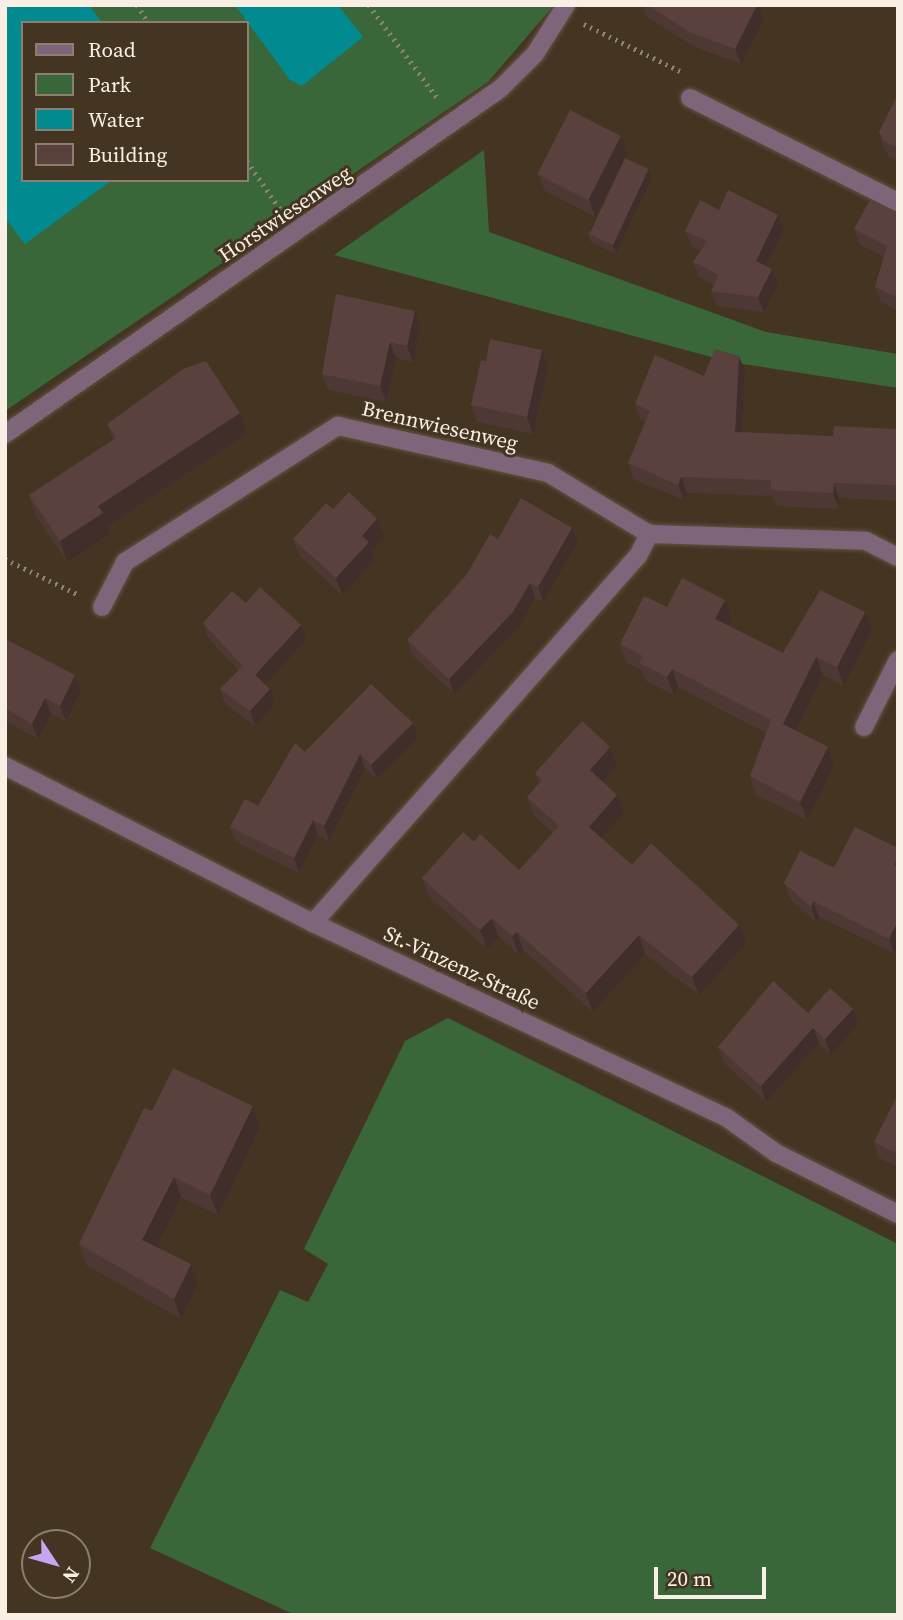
<!DOCTYPE html>
<meta charset="utf-8">
<style>
body{margin:0}
#map{position:relative;width:903px;height:1620px;overflow:hidden;background:#443422;font-family:"Source Serif 4",serif}
div>[style]{position:absolute}
.green>*{inset:0;background:#3a6739}
.water>*{inset:0;background:#018b91}
.path>*{height:4.5px;margin-top:-2.25px;transform-origin:0;background:repeating-linear-gradient(90deg,#918374 0 2px,transparent 0 7px)}
.roads{filter:drop-shadow(0 0 2px #615241) drop-shadow(0 0 2px #615241)}
.minor>*{height:18px;margin:-9px;padding:0 9px;transform-origin:9px;border-radius:9px;background:#7e657a}
.wall>*{inset:0;background:#4e3834}
.shaded-wall>*{inset:0;background:#402e2b}
.building>*{inset:0;background:#5b413d;transform-origin:0 0}
span{translate:-50% -50%;white-space:nowrap;text-align:center;line-height:1.15;-webkit-text-stroke:6px #443422;paint-order:stroke}
.street-label{font-size:21px;color:#faefe4}
.frame{position:absolute;inset:0;border:7px solid #faefe4;pointer-events:none}
.legend{position:absolute;left:21px;top:21px;width:228px;height:161px;box-sizing:border-box;background:#443422;border:2px solid #8d7f70;margin:0;padding:9px 12px;list-style:none;font-size:21px;color:#faefe4}
.legend li{display:flex;align-items:center;gap:14px;height:35px}
.legend b{width:35px;border:2px solid #8d7f70}
.north{position:absolute;left:21px;top:1529px;width:70px;height:70px;box-sizing:border-box;background:#443422;border:2px solid #8d7f70;border-radius:50%;rotate:126deg;font-size:19px;font-weight:700;line-height:28px;text-align:center;color:#faefe4}
.north::after{content:'';display:block;margin:auto;width:24px;height:32px;background:#c6a6f0;clip-path:polygon(50% 0,100% 100%,50% 72%,0 100%)}
.scale{position:absolute;left:654px;top:1567px;width:112px;height:32px;box-sizing:border-box;border:4px solid #faefe4;border-top:0;padding-left:9px;font-size:21px;line-height:24px;white-space:nowrap;color:#faefe4;-webkit-text-stroke:5px #443422;paint-order:stroke}
</style>
<div id="map">
<div class="green">
<i style="clip-path:polygon(evenodd,5px 5px,554px 5px,488px 82px,5px 411px,5px 5px,23px 23px,247px 23px,247px 180px,23px 180px,23px 23px)"></i>
<i style="clip-path:polygon(484px 150px,489px 232px,766px 332px,898px 354px,898px 388px,730px 362px,334px 255px)"></i>
<i style="clip-path:polygon(448px 1018px,898px 1244px,898px 1615px,295px 1615px,150px 1548px,280px 1290px,308px 1302px,328px 1264px,304px 1249px,405px 1041px)"></i>
</div>
<div class="water">
<i style="clip-path:polygon(5px 5px,89px 5px,102px 23px,23px 23px,23px 180px,112px 180px,25px 244px,5px 218px)"></i>
<i style="clip-path:polygon(235px 5px,338px 5px,363px 37px,302px 86px,290px 80px)"></i>
</div>
<div class="path">
<i style="left:137px;top:5px;width:22px;rotate:56deg"></i>
<i style="left:369px;top:5px;width:117px;rotate:53.7deg"></i>
<i style="left:584px;top:24px;width:107px;rotate:26.1deg"></i>
<i style="left:247px;top:161px;width:58px;rotate:55.5deg"></i>
<i style="left:5px;top:559px;width:82px;rotate:25.9deg"></i>
</div>
<div class="roads">
<div class="minor">
<i style="left:690px;top:98px;width:233px;rotate:26.6deg"></i>
<i style="left:5px;top:434px;width:603px;rotate:-34.88deg"></i>
<i style="left:500px;top:89px;width:49px;rotate:-45deg"></i>
<i style="left:535px;top:54px;width:58px;rotate:-57.7deg"></i>
<i style="left:102px;top:607px;width:51px;rotate:-62.9deg"></i>
<i style="left:125px;top:562px;width:253px;rotate:-32.6deg"></i>
<i style="left:338px;top:426px;width:215px;rotate:12.6deg"></i>
<i style="left:548px;top:473px;width:118px;rotate:31.1deg"></i>
<i style="left:649px;top:534px;width:217px;rotate:1.8deg"></i>
<i style="left:866px;top:541px;width:36px;rotate:27deg"></i>
<i style="left:864px;top:727px;width:75px;rotate:-63.1deg"></i>
<i style="left:5px;top:766px;width:346px;rotate:27deg"></i>
<i style="left:313px;top:923px;width:458px;rotate:25.2deg"></i>
<i style="left:727px;top:1118px;width:60px;rotate:35.5deg"></i>
<i style="left:776px;top:1153px;width:136px;rotate:26.6deg"></i>
<i style="left:313px;top:923px;width:490px;rotate:-48.5deg"></i>
<i style="left:638px;top:556px;width:25px;rotate:-63deg"></i>
</div>
</div>
<div class="wall">
<i style="clip-path:polygon(643px 5px,758px 5px,764px 19px,741px 64px,695px 47px,647px 17px)"></i>
<i style="clip-path:polygon(898px 94px,898px 160px,889px 157px,884px 148px,879px 132px)"></i>
<i style="clip-path:polygon(621px 136px,627px 154px,595px 217px,545px 191px,538px 174px)"></i>
<i style="clip-path:polygon(652px 178px,616px 254px,591px 242px,587px 233px)"></i>
<i style="clip-path:polygon(719px 210px,784px 230px,766px 266px,778px 284px,764px 312px,717px 306px,711px 291px,714px 285px,698px 277px,693px 262px,701px 251px,691px 246px,685px 231px)"></i>
<i style="clip-path:polygon(898px 214px,898px 311px,881px 302px,875px 287px,884px 257px,860px 245px,854px 229px)"></i>
<i style="clip-path:polygon(415px 311px,421px 327px,413px 362px,396px 358px,386px 402px,328px 390px,322px 374px)"></i>
<i style="clip-path:polygon(542px 350px,548px 367px,533px 434px,477px 422px,471px 405px,486px 361px)"></i>
<i style="clip-path:polygon(745px 372px,742px 432px,833px 436px,898px 429px,898px 501px,839px 498px,839px 509px,776px 506px,773px 496px,687px 493px,684px 500px,633px 479px,628px 463px,645px 422px,640px 420px,635px 404px,704px 376px)"></i>
<i style="clip-path:polygon(240px 413px,247px 433px,107px 526px,110px 534px,67px 562px,36px 516px,29px 495px,113px 440px,107px 424px)"></i>
<i style="clip-path:polygon(384px 536px,371px 550px,375px 560px,342px 595px,300px 556px,293px 539px)"></i>
<i style="clip-path:polygon(498px 539px,578px 542px,543px 602px,535px 598px,519px 627px,454px 694px,412px 655px,407px 640px)"></i>
<i style="clip-path:polygon(725px 600px,732px 618px,728px 625px,783px 653px,865px 612px,872px 630px,844px 686px,823px 675px,795px 731px,828px 747px,834px 765px,807px 820px,756px 795px,750px 776px,766px 733px,678px 687px,674px 695px,646px 681px,642px 670px,626px 662px,620px 644px,667px 607px)"></i>
<i style="clip-path:polygon(246px 603px,306px 640px,265px 685px,275px 704px,255px 726px,225px 704px,220px 689px,238px 670px,208px 638px,203px 623px)"></i>
<i style="clip-path:polygon(5px 639px,75px 675px,81px 691px,66px 721px,51px 714px,38px 739px,5px 721px)"></i>
<i style="clip-path:polygon(418px 738px,377px 779px,365px 769px,329px 841px,318px 835px,299px 873px,236px 842px,230px 827px,258px 806px,305px 752px)"></i>
<i style="clip-path:polygon(610px 747px,617px 765px,603px 782px,624px 813px,602px 838px,632px 865px,739px 925px,746px 943px,699px 995px,645px 954px,593px 1012px,523px 950px,519px 955px,498px 936px,487px 949px,429px 897px,422px 878px,474px 842px,519px 870px,553px 833px,534px 816px,527px 797px,539px 784px,535px 773px)"></i>
<i style="clip-path:polygon(855px 827px,895px 954px,819px 917px,816px 922px,790px 899px,784px 883px,834px 868px)"></i>
<i style="clip-path:polygon(853px 1009px,858px 1024px,831px 1055px,819px 1043px,766px 1102px,724px 1063px,718px 1047px,808px 1013px)"></i>
<i style="clip-path:polygon(898px 1094px,898px 1167px,879px 1158px,874px 1142px)"></i>
<i style="clip-path:polygon(152px 1111px,260px 1127px,218px 1215px,181px 1197px,156px 1247px,191px 1264px,198px 1284px,181px 1319px,86px 1265px,79px 1244px)"></i>
</div>
<div class="shaded-wall">
<i style="clip-path:polygon(757px 5px,758px 5px,764px 19px,741px 64px,735px 49px)"></i>
<i style="clip-path:polygon(621px 136px,627px 154px,595px 217px,589px 199px)"></i>
<i style="clip-path:polygon(649px 169px,652px 178px,616px 254px,612px 245px)"></i>
<i style="clip-path:polygon(778px 215px,784px 230px,761px 276px,756px 261px)"></i>
<i style="clip-path:polygon(772px 269px,778px 284px,764px 312px,758px 297px)"></i>
<i style="clip-path:polygon(415px 311px,421px 327px,413px 362px,407px 346px)"></i>
<i style="clip-path:polygon(390px 342px,396px 358px,386px 402px,380px 386px)"></i>
<i style="clip-path:polygon(542px 350px,548px 367px,533px 434px,527px 417px)"></i>
<i style="clip-path:polygon(739px 356px,745px 372px,741px 448px,735px 432px)"></i>
<i style="clip-path:polygon(240px 413px,247px 433px,107px 526px,110px 534px,67px 562px,60px 541px,98px 506px)"></i>
<i style="clip-path:polygon(681px 477px,687px 493px,684px 500px,678px 485px)"></i>
<i style="clip-path:polygon(834px 483px,839px 498px,839px 509px,833px 493px)"></i>
<i style="clip-path:polygon(377px 519px,384px 536px,371px 550px,375px 560px,342px 595px,336px 578px,362px 536px)"></i>
<i style="clip-path:polygon(572px 528px,578px 542px,543px 602px,538px 587px)"></i>
<i style="clip-path:polygon(530px 583px,535px 598px,519px 627px,454px 694px,449px 679px)"></i>
<i style="clip-path:polygon(725px 600px,732px 618px,722px 637px,715px 619px)"></i>
<i style="clip-path:polygon(865px 612px,872px 630px,844px 686px,837px 667px)"></i>
<i style="clip-path:polygon(301px 625px,306px 640px,260px 690px,255px 675px)"></i>
<i style="clip-path:polygon(816px 657px,823px 675px,789px 743px,783px 724px)"></i>
<i style="clip-path:polygon(672px 669px,678px 687px,674px 695px,667px 677px)"></i>
<i style="clip-path:polygon(75px 675px,81px 691px,66px 721px,60px 706px)"></i>
<i style="clip-path:polygon(270px 689px,275px 704px,255px 726px,250px 711px)"></i>
<i style="clip-path:polygon(45px 698px,51px 714px,38px 739px,32px 724px)"></i>
<i style="clip-path:polygon(413px 723px,418px 738px,377px 779px,371px 765px)"></i>
<i style="clip-path:polygon(610px 747px,617px 765px,597px 788px,590px 770px)"></i>
<i style="clip-path:polygon(828px 747px,834px 765px,807px 820px,800px 802px)"></i>
<i style="clip-path:polygon(360px 754px,365px 769px,329px 841px,324px 826px)"></i>
<i style="clip-path:polygon(617px 795px,624px 813px,596px 845px,589px 827px)"></i>
<i style="clip-path:polygon(313px 820px,318px 835px,299px 873px,294px 858px)"></i>
<i style="clip-path:polygon(813px 901px,819px 917px,816px 922px,811px 907px)"></i>
<i style="clip-path:polygon(492px 918px,498px 936px,487px 949px,480px 930px)"></i>
<i style="clip-path:polygon(898px 921px,898px 948px,895px 954px,889px 939px)"></i>
<i style="clip-path:polygon(739px 925px,746px 943px,699px 995px,692px 977px)"></i>
<i style="clip-path:polygon(517px 932px,523px 950px,519px 955px,512px 936px)"></i>
<i style="clip-path:polygon(639px 935px,645px 954px,593px 1012px,586px 993px)"></i>
<i style="clip-path:polygon(853px 1009px,858px 1024px,831px 1055px,825px 1039px)"></i>
<i style="clip-path:polygon(813px 1028px,819px 1043px,766px 1102px,761px 1086px)"></i>
<i style="clip-path:polygon(253px 1106px,260px 1127px,218px 1215px,210px 1195px)"></i>
<i style="clip-path:polygon(174px 1177px,181px 1197px,150px 1260px,142px 1240px)"></i>
<i style="clip-path:polygon(191px 1264px,198px 1284px,181px 1319px,174px 1299px)"></i>
</div>
<div class="building">
<i style="clip-path:polygon(648px 5px,757px 5px,735px 49px,689px 32px)"></i>
<i style="clip-path:polygon(898px 94px,898px 148px,884px 141px,879px 132px)"></i>
<i style="left:570px;top:110px;width:57px;height:72px;rotate:27deg"></i>
<i style="left:625px;top:158px;width:26px;height:84px;rotate:25deg"></i>
<i style="clip-path:polygon(728px 190px,778px 215px,756px 261px,772px 269px,758px 297px,711px 291px,719px 275px,693px 262px,707px 241px,685px 231px,700px 200px,719px 210px)"></i>
<i style="clip-path:polygon(870px 200px,898px 214px,898px 298px,875px 287px,887px 246px,854px 229px)"></i>
<i style="clip-path:polygon(336px 294px,415px 311px,407px 346px,390px 342px,380px 386px,322px 374px)"></i>
<i style="clip-path:polygon(490px 339px,542px 350px,527px 417px,471px 405px,481px 360px,486px 361px)"></i>
<i style="clip-path:polygon(715px 349px,739px 356px,735px 432px,833px 436px,834px 426px,898px 429px,898px 488px,893px 485px,834px 483px,833px 493px,771px 490px,771px 480px,681px 477px,678px 485px,628px 463px,650px 411px,635px 404px,655px 355px,704px 376px)"></i>
<i style="clip-path:polygon(206px 361px,240px 413px,98px 506px,103px 513px,60px 541px,29px 495px,116px 438px,107px 424px,183px 369px)"></i>
<i style="clip-path:polygon(349px 492px,377px 519px,362px 536px,369px 542px,336px 578px,293px 539px,326px 503px,333px 509px)"></i>
<i style="clip-path:polygon(521px 498px,572px 528px,538px 587px,530px 583px,513px 612px,449px 679px,407px 640px,465px 577px,490px 534px,498px 539px)"></i>
<i style="clip-path:polygon(682px 578px,725px 600px,715px 619px,783px 653px,820px 590px,865px 612px,837px 667px,816px 657px,783px 724px,828px 747px,800px 802px,750px 776px,771px 720px,672px 669px,667px 677px,639px 663px,643px 656px,620px 644px,644px 596px,667px 607px)"></i>
<i style="clip-path:polygon(260px 587px,301px 625px,255px 675px,270px 689px,250px 711px,220px 689px,243px 666px,203px 623px,232px 591px,246px 603px)"></i>
<i style="clip-path:polygon(5px 639px,75px 675px,60px 706px,45px 698px,32px 724px,5px 708px)"></i>
<i style="clip-path:polygon(371px 684px,413px 723px,371px 765px,360px 754px,324px 826px,313px 820px,294px 858px,230px 827px,245px 799px,258px 806px,295px 743px,305px 752px)"></i>
<i style="clip-path:polygon(582px 721px,610px 747px,590px 770px,617px 795px,589px 827px,632px 865px,651px 843px,739px 925px,692px 977px,639px 935px,586px 993px,517px 932px,512px 936px,492px 918px,480px 930px,422px 878px,463px 832px,474px 842px,480px 834px,519px 870px,559px 826px,527px 797px,542px 780px,535px 773px)"></i>
<i style="clip-path:polygon(855px 827px,898px 848px,898px 858px,894px 865px,898px 867px,898px 921px,889px 939px,813px 901px,811px 907px,784px 883px,800px 851px,834px 868px)"></i>
<i style="clip-path:polygon(773px 981px,808px 1013px,830px 988px,853px 1009px,825px 1039px,813px 1028px,761px 1086px,718px 1047px)"></i>
<i style="clip-path:polygon(173px 1068px,253px 1106px,210px 1195px,174px 1177px,142px 1240px,191px 1264px,174px 1299px,79px 1244px,144px 1108px,152px 1111px)"></i>
<i style="clip-path:polygon(898px 1094px,898px 1154px,874px 1142px)"></i>
</div>
<div class="street-label">
<span style="left:285px;top:214px;rotate:-34deg">Horstwiesenweg</span>
<span style="left:440px;top:426px;rotate:13deg">Brennwiesenweg</span>
<span style="left:462px;top:968px;rotate:25deg">St.-Vinzenz-Straße</span>
</div>
<div class="frame"></div>
<ul class="legend">
<li><b style="height:9px;background:#7e657a"></b>Road</li>
<li><b style="height:19px;background:#3a6739"></b>Park</li>
<li><b style="height:19px;background:#018b91"></b>Water</li>
<li><b style="height:19px;background:#5b413d"></b>Building</li>
</ul>
<div class="north">N</div>
<div class="scale">20 m</div>
</div>
